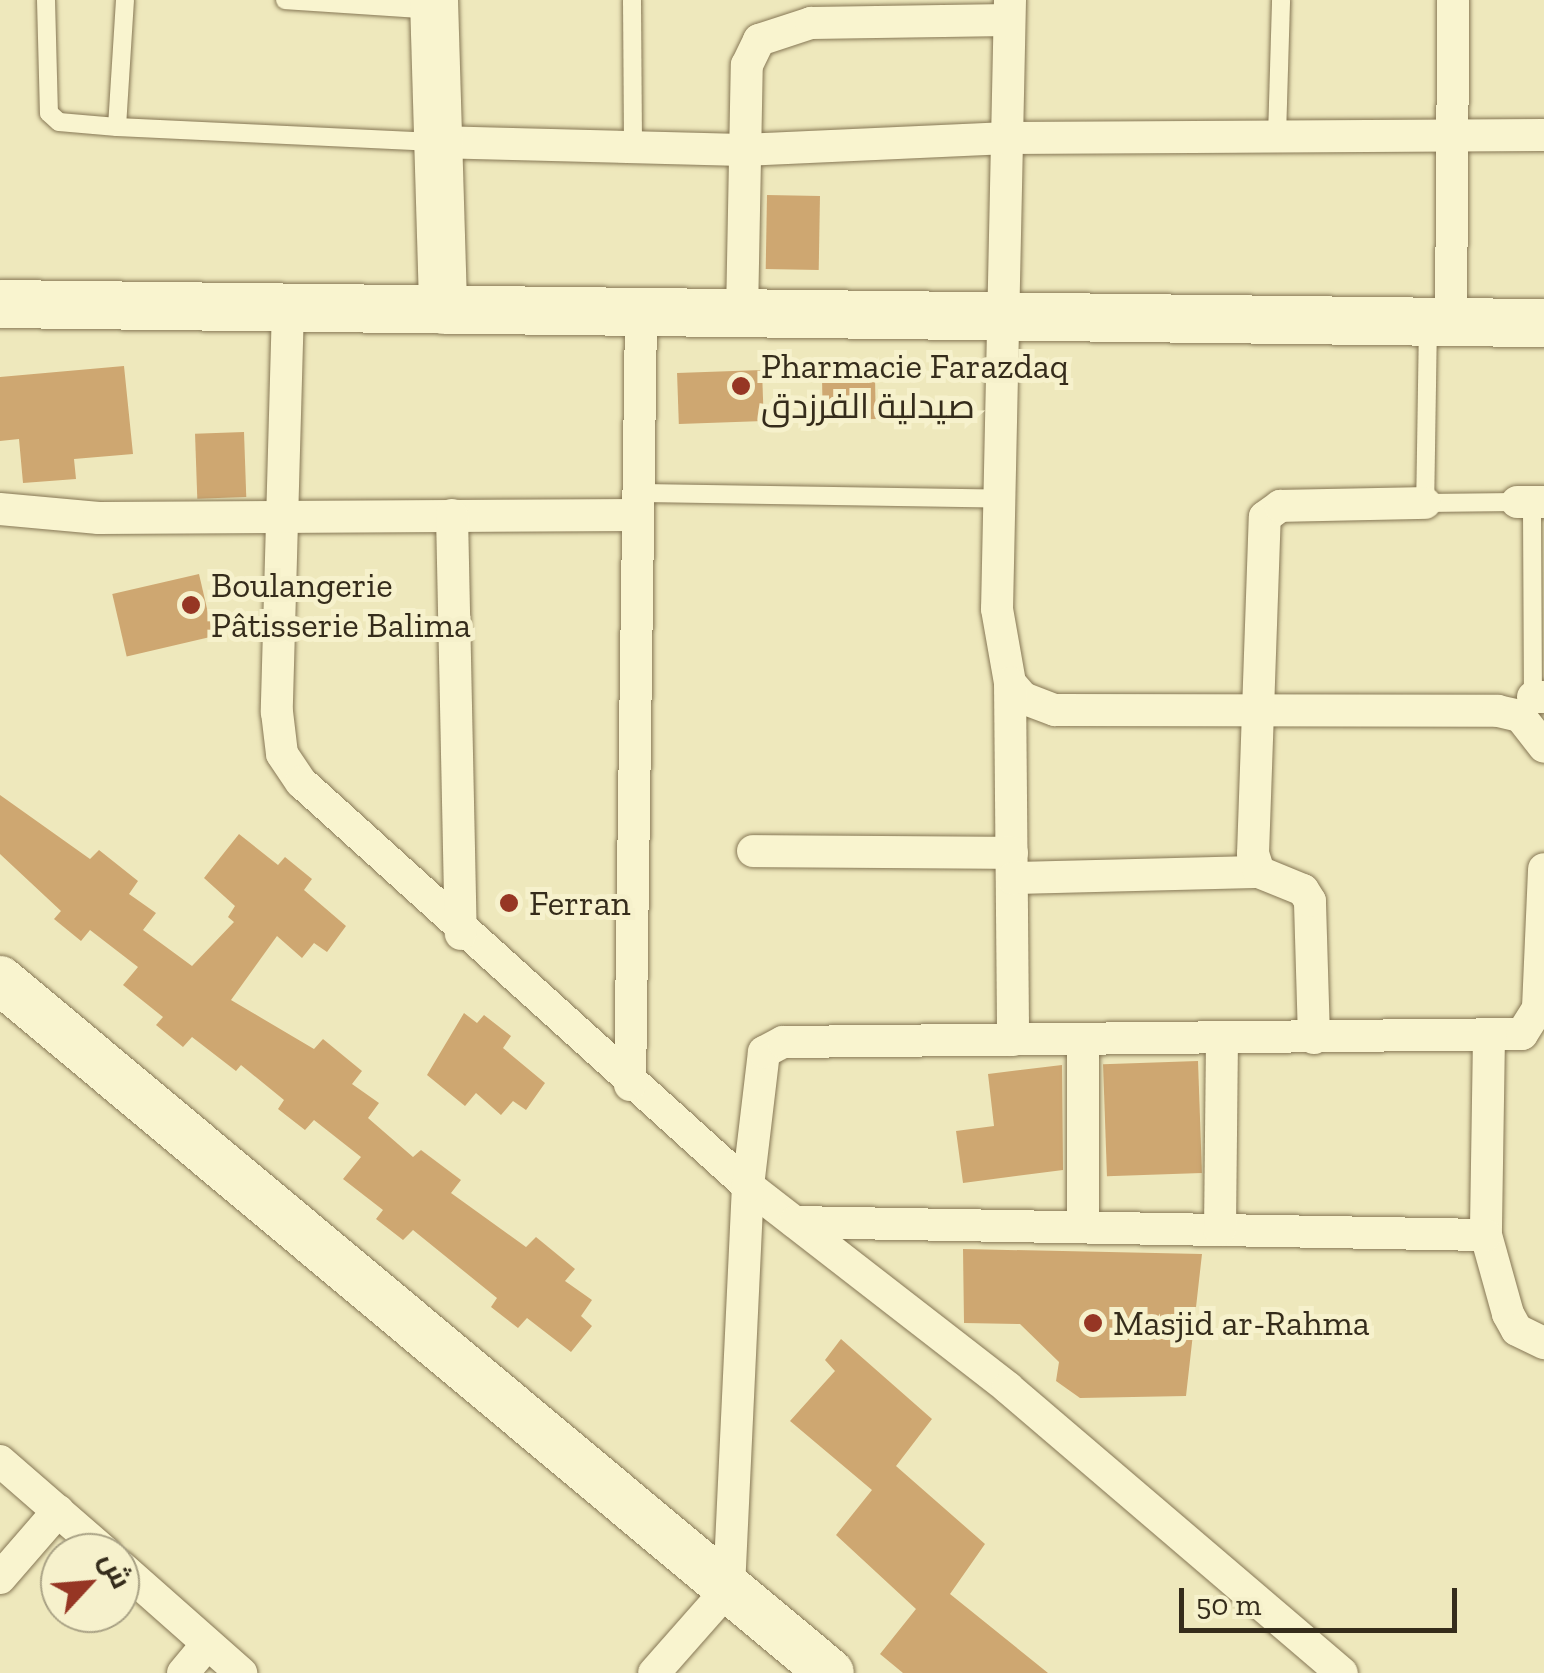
<!DOCTYPE html>
<meta charset="utf-8">
<style>
body{margin:0}
#map{position:relative;width:1544px;height:1673px;overflow:hidden;background:#eee8bc;font-family:"Zilla Slab",Cairo,serif}
div>[style]{position:absolute}
.building>*{inset:0;background:#cea771;transform-origin:0 0}
.roads{filter:drop-shadow(0 0 2px #867755) drop-shadow(0 0 2px #867755)}
.lane>*{height:18px;margin:-9px;padding:0 9px;transform-origin:9px;border-radius:9px;background:#f9f4cf}
.street>*{height:32px;margin:-16px;padding:0 16px;transform-origin:16px;border-radius:16px;background:#f9f4cf}
.secondary>*{height:48px;margin:-24px;padding:0 24px;transform-origin:24px;border-radius:24px;background:#f9f4cf}
.dots>*{width:28px;height:28px;translate:-50% -50%;box-sizing:border-box;border:5px solid #f6f1cc;border-radius:50%}
span{translate:-50% -50%;white-space:nowrap;text-align:center;line-height:1.15;-webkit-text-stroke:10px #f6f1cc;paint-order:stroke}
.poi-label{font-size:35px;color:#352c1b}
.left{translate:0 -50%;text-align:left}
.north{position:absolute;left:40px;top:1533px;width:100px;height:100px;box-sizing:border-box;background:#f6f1cc;border:2px solid #a9a285;border-radius:50%;rotate:64deg;font-size:28px;font-weight:700;line-height:40px;text-align:center;color:#352c1b}
.north::after{content:'';display:block;margin:auto;width:35px;height:45px;background:#963624;clip-path:polygon(50% 0,100% 100%,50% 72%,0 100%)}
.scale{position:absolute;left:1179px;top:1588px;width:278px;height:45px;box-sizing:border-box;border:5px solid #352c1b;border-top:0;padding-left:12px;font-size:30px;line-height:35px;white-space:nowrap;color:#352c1b;-webkit-text-stroke:8px #f6f1cc;paint-order:stroke}
</style>
<div id="map">
<div class="building">
<i style="left:767px;top:195px;width:53px;height:74px;rotate:1deg"></i>
<i style="clip-path:polygon(124px 366px,133px 454px,74px 459px,76px 479px,23px 483px,19px 439px,0 441px,0 377px)"></i>
<i style="left:762px;top:370px;width:51px;height:85px;rotate:88deg"></i>
<i style="left:875px;top:376px;width:43px;height:53px;rotate:89deg"></i>
<i style="left:244px;top:432px;width:65px;height:49px;rotate:88deg"></i>
<i style="left:199px;top:574px;width:64px;height:89px;rotate:77deg"></i>
<i style="clip-path:polygon(0 795px,90px 859px,99px 850px,138px 881px,129px 894px,156px 913px,143px 930px,192px 966px,234px 922px,228px 917px,235px 906px,204px 878px,239px 834px,278px 865px,285px 857px,312px 879px,304px 890px,346px 926px,327px 952px,314px 943px,302px 958px,277px 936px,231px 1000px,314px 1049px,323px 1039px,362px 1071px,352px 1084px,379px 1103px,368px 1118px,413px 1157px,421px 1150px,461px 1180px,451px 1193px,526px 1247px,536px 1237px,575px 1269px,565px 1281px,592px 1300px,581px 1316px,592px 1326px,571px 1352px,527px 1318px,518px 1328px,491px 1307px,497px 1298px,413px 1230px,403px 1240px,376px 1219px,383px 1210px,343px 1179px,361px 1157px,314px 1120px,305px 1130px,278px 1109px,284px 1100px,241px 1065px,236px 1071px,192px 1037px,183px 1047px,156px 1025px,163px 1017px,123px 985px,138px 967px,90px 930px,81px 941px,54px 919px,61px 911px,0 854px)"></i>
<i style="clip-path:polygon(464px 1013px,477px 1023px,484px 1015px,511px 1036px,503px 1048px,545px 1083px,526px 1110px,513px 1101px,501px 1115px,476px 1093px,465px 1106px,427px 1075px)"></i>
<i style="left:1198px;top:1061px;width:112px;height:95px;rotate:88deg"></i>
<i style="clip-path:polygon(1062px 1065px,1063px 1170px,963px 1183px,956px 1131px,994px 1126px,988px 1074px)"></i>
<i style="clip-path:polygon(963px 1249px,1202px 1254px,1186px 1396px,1080px 1398px,1056px 1381px,1059px 1362px,1020px 1324px,964px 1323px)"></i>
<i style="clip-path:polygon(841px 1339px,932px 1419px,896px 1466px,985px 1544px,950px 1594px,1048px 1673px,903px 1673px,880px 1654px,916px 1609px,836px 1535px,872px 1490px,790px 1421px,835px 1371px,825px 1360px)"></i>
</div>
<div class="roads">
<div class="lane">
<i style="left:46px;top:0;width:113px;rotate:88.5deg"></i>
<i style="left:49px;top:113px;width:13px;rotate:42deg"></i>
<i style="left:59px;top:122px;width:58px;rotate:4.9deg"></i>
<i style="left:117px;top:127px;width:127px;rotate:-86.4deg"></i>
<i style="left:285px;top:0;width:149px;rotate:3.8deg"></i>
<i style="left:632px;top:0;width:148px;rotate:89.6deg"></i>
<i style="left:117px;top:127px;width:318px;rotate:2.7deg"></i>
<i style="left:1277px;top:137px;width:137px;rotate:-88.3deg"></i>
<i style="left:1428px;top:322px;width:181px;rotate:90.9deg"></i>
<i style="left:1425px;top:503px;width:92px;rotate:-0.6deg"></i>
<i style="left:1517px;top:502px;width:18px;rotate:34deg"></i>
<i style="left:1532px;top:512px;width:193px;rotate:89.7deg"></i>
<i style="left:636px;top:493px;width:364px;rotate:0.9deg"></i>
</div>
<div class="street">
<i style="left:1010px;top:0;width:609px;rotate:91.22deg"></i>
<i style="left:997px;top:609px;width:75px;rotate:80deg"></i>
<i style="left:1010px;top:683px;width:20px;rotate:49deg"></i>
<i style="left:1023px;top:698px;width:34px;rotate:21deg"></i>
<i style="left:1055px;top:710px;width:443px;rotate:0.1deg"></i>
<i style="left:1498px;top:711px;width:23px;rotate:13deg"></i>
<i style="left:1520px;top:716px;width:39px;rotate:52deg"></i>
<i style="left:435px;top:142px;width:308px;rotate:1.5deg"></i>
<i style="left:743px;top:150px;width:265px;rotate:-2.6deg"></i>
<i style="left:1008px;top:138px;width:536px;rotate:-0.32deg"></i>
<i style="left:288px;top:307px;width:405px;rotate:91.6deg"></i>
<i style="left:277px;top:712px;width:42px;rotate:83.2deg"></i>
<i style="left:282px;top:754px;width:34px;rotate:56deg"></i>
<i style="left:301px;top:782px;width:603px;rotate:42.11deg"></i>
<i style="left:748px;top:1186px;width:329px;rotate:37.8deg"></i>
<i style="left:1008px;top:1388px;width:439px;rotate:40.5deg"></i>
<i style="left:742px;top:315px;width:250px;rotate:-88.9deg"></i>
<i style="left:747px;top:65px;width:28px;rotate:-64deg"></i>
<i style="left:759px;top:40px;width:55px;rotate:-18.1deg"></i>
<i style="left:811px;top:23px;width:198px;rotate:-0.9deg"></i>
<i style="left:1451px;top:322px;width:322px;rotate:-89.6deg"></i>
<i style="left:1517px;top:502px;width:27px"></i>
<i style="left:0;top:509px;width:99px;rotate:5.2deg"></i>
<i style="left:99px;top:518px;width:537px;rotate:-0.32deg"></i>
<i style="left:452px;top:515px;width:419px;rotate:88.8deg"></i>
<i style="left:1010px;top:683px;width:357px;rotate:89.5deg"></i>
<i style="left:1533px;top:697px;width:11px"></i>
<i style="left:753px;top:851px;width:259px;rotate:0.4deg"></i>
<i style="left:1012px;top:878px;width:247px;rotate:-1.4deg"></i>
<i style="left:1489px;top:1036px;width:199px;rotate:90.9deg"></i>
<i style="left:1486px;top:1235px;width:82px;rotate:74.4deg"></i>
<i style="left:1508px;top:1314px;width:18px;rotate:61deg"></i>
<i style="left:1517px;top:1330px;width:30px;rotate:26deg"></i>
<i style="left:1314px;top:1038px;width:137px;rotate:-91.7deg"></i>
<i style="left:1310px;top:901px;width:13px;rotate:-122deg"></i>
<i style="left:1303px;top:890px;width:48px;rotate:-157.8deg"></i>
<i style="left:1259px;top:872px;width:19px;rotate:-108deg"></i>
<i style="left:1253px;top:854px;width:337px;rotate:-88deg"></i>
<i style="left:1265px;top:517px;width:19px;rotate:-36deg"></i>
<i style="left:1280px;top:506px;width:145px;rotate:-1.2deg"></i>
<i style="left:1083px;top:1039px;width:188px;rotate:90deg"></i>
<i style="left:630px;top:1085px;width:771px;rotate:-89.18deg"></i>
<i style="left:795px;top:1222px;width:691px;rotate:1.08deg"></i>
<i style="left:1220px;top:1230px;width:192px;rotate:-89.4deg"></i>
<i style="left:0;top:1461px;width:140px;rotate:41deg"></i>
<i style="left:120px;top:1566px;width:162px;rotate:41.5deg"></i>
<i style="left:0;top:1578px;width:89px;rotate:-49.1deg"></i>
<i style="left:183px;top:1673px;width:38px;rotate:-50deg"></i>
<i style="left:654px;top:1673px;width:113px;rotate:-48.6deg"></i>
<i style="left:729px;top:1588px;width:402px;rotate:-87.3deg"></i>
<i style="left:748px;top:1186px;width:135px;rotate:-83.2deg"></i>
<i style="left:764px;top:1052px;width:21px;rotate:-28deg"></i>
<i style="left:783px;top:1042px;width:739px;rotate:-0.62deg"></i>
<i style="left:1522px;top:1034px;width:31px;rotate:-58deg"></i>
<i style="left:1538px;top:1008px;width:139px;rotate:-87.5deg"></i>
</div>
<div class="secondary">
<i style="left:434px;top:0;width:310px;rotate:88.3deg"></i>
<i style="left:0;top:304px;width:1544px;rotate:0.71deg"></i>
<i style="left:0;top:980px;width:1081px;rotate:39.86deg"></i>
</div>
</div>
<div class="dots">
<i style="left:741px;top:386px;background:#963624"></i>
<i style="left:191px;top:605px;background:#963624"></i>
<i style="left:509px;top:903px;background:#963624"></i>
<i style="left:1093px;top:1323px;background:#963624"></i>
</div>
<div class="poi-label">
<span class="left" style="left:761px;top:386px">Pharmacie Farazdaq<br>صيدلية الفرزدق</span>
<span class="left" style="left:211px;top:605px">Boulangerie<br>Pâtisserie Balima</span>
<span class="left" style="left:529px;top:903px">Ferran</span>
<span class="left" style="left:1113px;top:1323px">Masjid ar-Rahma</span>
</div>
<div class="north">ش</div>
<div class="scale">50 m</div>
</div>
